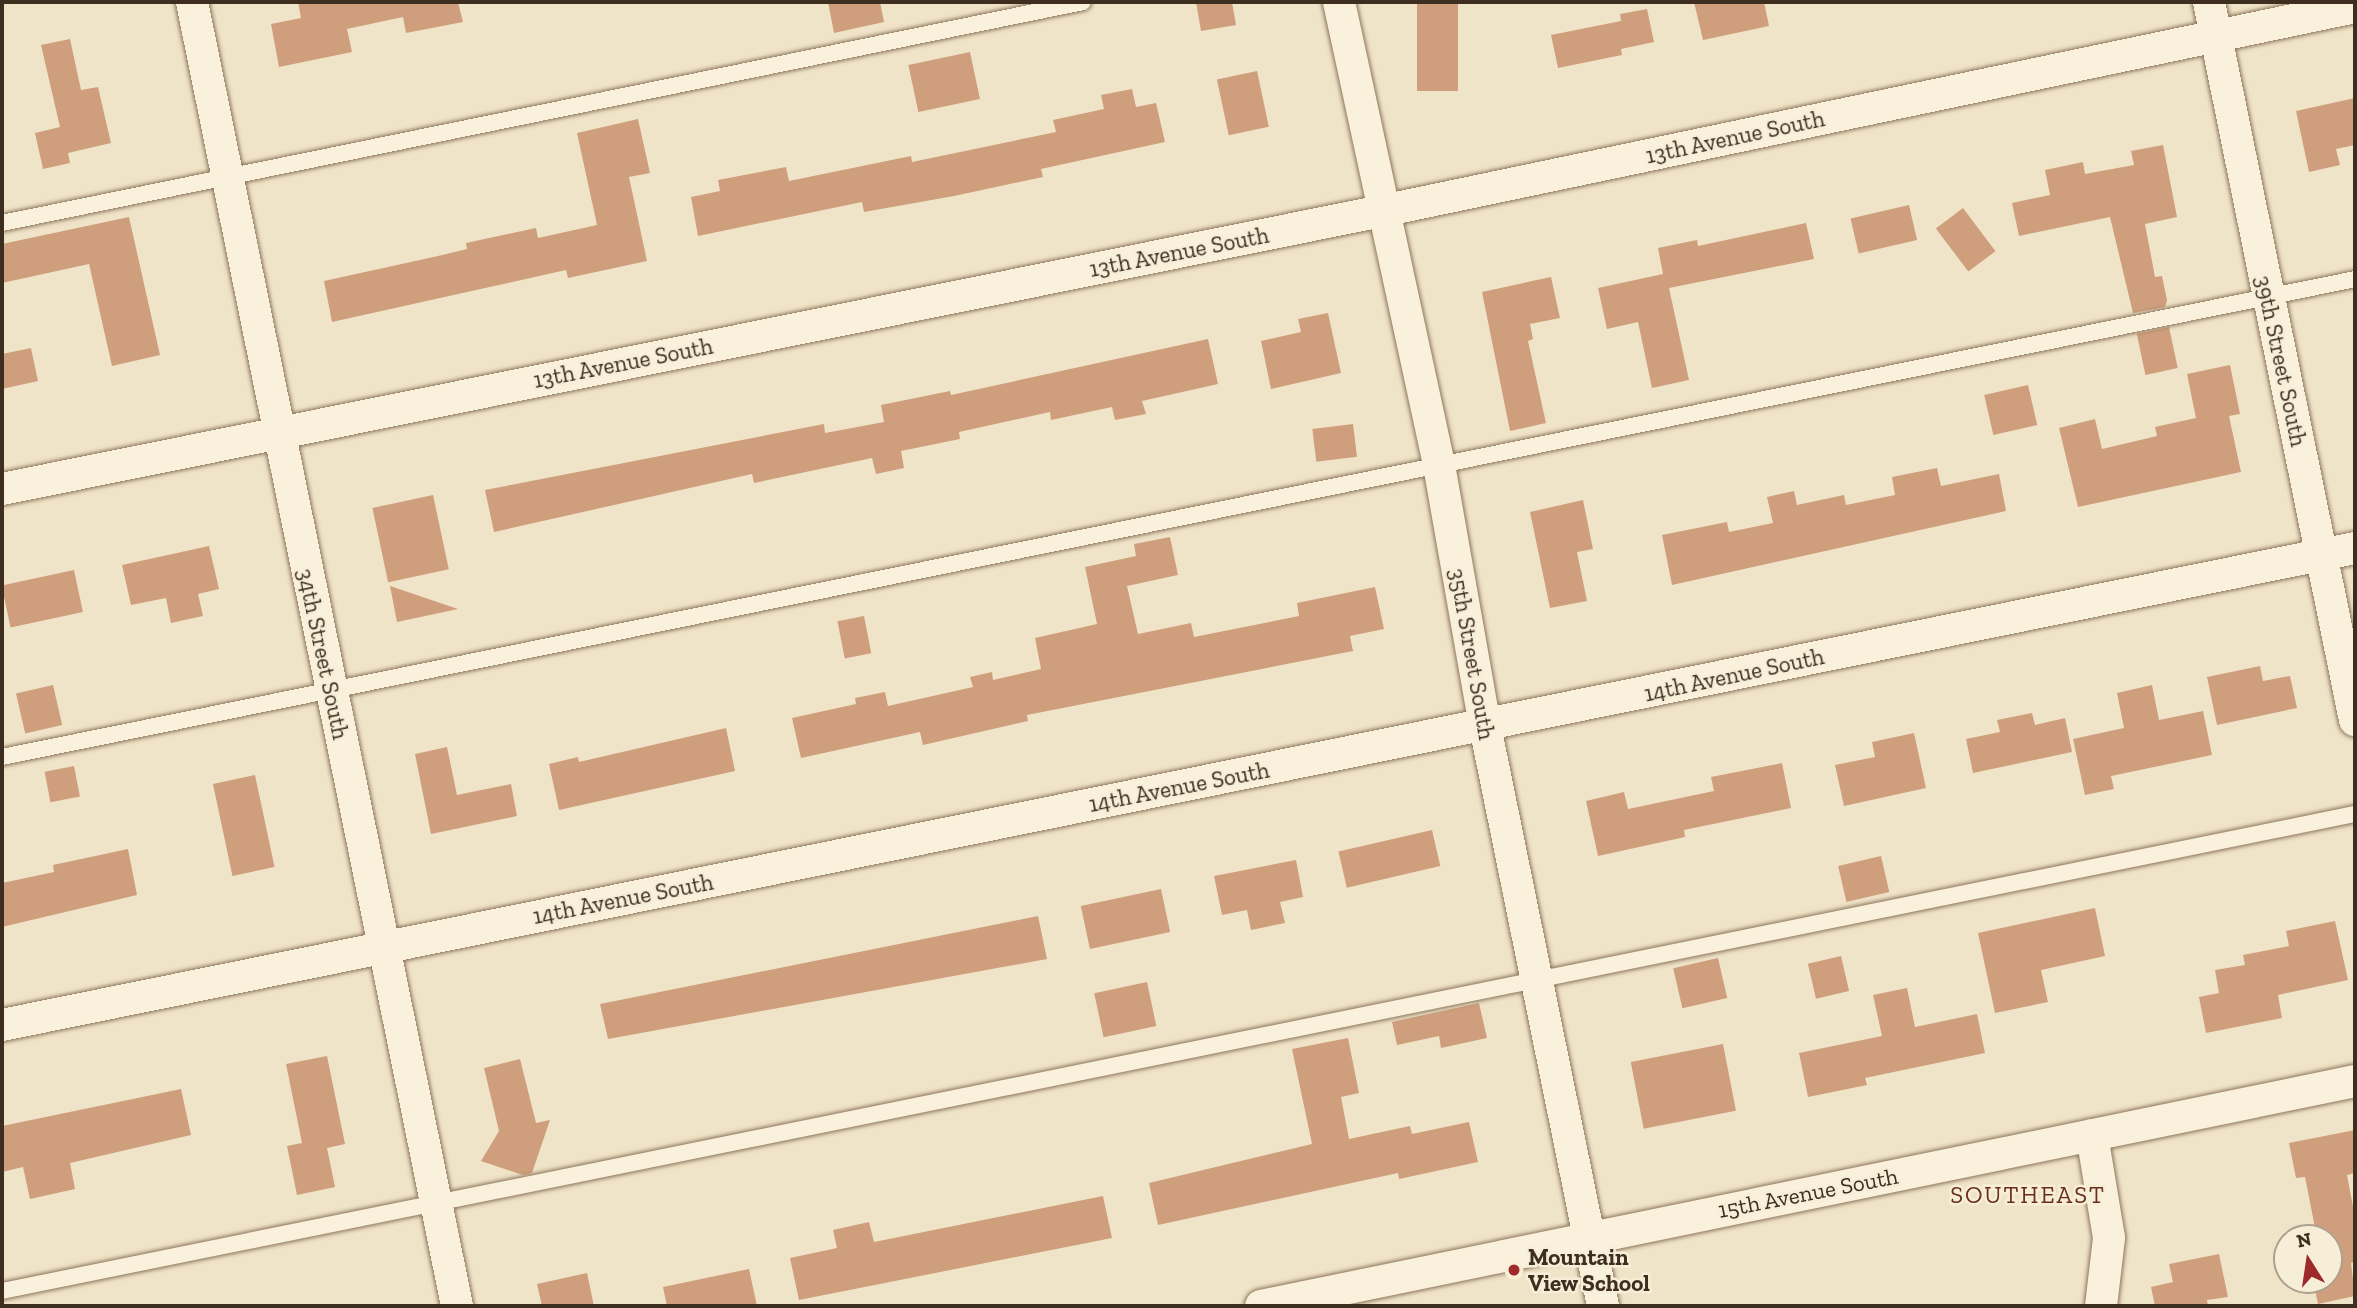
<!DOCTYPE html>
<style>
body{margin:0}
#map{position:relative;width:2357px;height:1308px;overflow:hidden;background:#f0e4c8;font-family:"Zilla Slab",serif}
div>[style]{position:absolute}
.building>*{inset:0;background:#cf9f7d;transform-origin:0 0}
.roads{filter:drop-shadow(0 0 2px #8d765c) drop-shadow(0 0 2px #8d765c)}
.lane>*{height:16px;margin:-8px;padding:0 8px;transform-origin:8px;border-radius:8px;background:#faf1dc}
.street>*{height:32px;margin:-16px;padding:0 16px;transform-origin:16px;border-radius:16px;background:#faf1dc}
.dots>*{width:19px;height:19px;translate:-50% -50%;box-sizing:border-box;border:4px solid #f7eed8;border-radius:50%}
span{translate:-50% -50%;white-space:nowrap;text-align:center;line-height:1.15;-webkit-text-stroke:5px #f7eed8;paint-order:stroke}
.street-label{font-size:23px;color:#3d2e20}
.poi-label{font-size:23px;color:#3d2e20;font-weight:700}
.left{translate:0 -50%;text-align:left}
.neighbourhood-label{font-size:24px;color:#6b2e1e;letter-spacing:2px}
.frame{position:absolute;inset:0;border:4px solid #3d2e20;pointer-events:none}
.north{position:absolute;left:2273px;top:1224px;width:70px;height:70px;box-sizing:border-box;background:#f7eed8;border:2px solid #ada18e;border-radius:50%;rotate:348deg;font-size:19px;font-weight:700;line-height:28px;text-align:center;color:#3d2e20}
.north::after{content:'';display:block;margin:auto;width:24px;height:32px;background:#9e2a2b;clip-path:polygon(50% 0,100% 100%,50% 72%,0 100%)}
</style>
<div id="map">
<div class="building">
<i style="clip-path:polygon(298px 2px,458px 2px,463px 22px,406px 33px,403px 17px,347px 29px,352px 52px,279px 67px,271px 24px,301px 18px)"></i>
<i style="clip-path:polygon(828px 2px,880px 2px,884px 22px,834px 33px)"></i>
<i style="clip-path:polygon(1196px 2px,1232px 2px,1236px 25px,1201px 31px)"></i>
<i style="left:1417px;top:2px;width:41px;height:89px"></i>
<i style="clip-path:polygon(1694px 2px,1764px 2px,1769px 26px,1703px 40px)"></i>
<i style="clip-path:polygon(1647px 9px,1654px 42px,1621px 49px,1622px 55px,1558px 68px,1551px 35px,1621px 21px,1620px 14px)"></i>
<i style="clip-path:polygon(70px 39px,81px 90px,98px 87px,111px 143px,68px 153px,70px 163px,43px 169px,35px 133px,60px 127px,41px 45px)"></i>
<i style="left:970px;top:52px;width:48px;height:63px;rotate:78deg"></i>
<i style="left:1257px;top:71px;width:57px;height:41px;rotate:78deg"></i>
<i style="clip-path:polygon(1132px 89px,1136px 107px,1156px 103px,1165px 142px,1041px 169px,1043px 177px,954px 196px,864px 212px,862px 202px,698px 236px,691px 197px,720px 191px,718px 180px,786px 167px,789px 181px,911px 156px,912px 162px,1056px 132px,1053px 120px,1104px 109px,1101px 95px)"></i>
<i style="clip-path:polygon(2355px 98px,2355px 145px,2336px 149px,2340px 165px,2309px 172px,2296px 111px)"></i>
<i style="clip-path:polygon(638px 119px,650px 173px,629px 177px,647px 261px,568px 278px,566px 270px,332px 322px,324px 281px,438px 256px,467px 249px,466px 243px,536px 228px,538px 238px,597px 225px,577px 133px)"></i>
<i style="clip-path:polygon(2163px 145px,2177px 217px,2145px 224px,2155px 277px,2162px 276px,2167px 300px,2165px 307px,2133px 313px,2110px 217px,2019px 236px,2012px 203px,2050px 195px,2045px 170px,2083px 162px,2085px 174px,2134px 165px,2131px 151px)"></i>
<i style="left:1909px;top:205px;width:36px;height:60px;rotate:77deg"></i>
<i style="left:1963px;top:208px;width:54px;height:34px;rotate:53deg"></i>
<i style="clip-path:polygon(129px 217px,160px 355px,112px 366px,89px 264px,2px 283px,2px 244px)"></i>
<i style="clip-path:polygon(1806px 223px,1814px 259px,1669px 288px,1689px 380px,1652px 388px,1638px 322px,1607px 329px,1598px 288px,1663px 274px,1658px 248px,1697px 240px,1698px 246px)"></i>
<i style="clip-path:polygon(1551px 277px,1560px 318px,1530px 324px,1533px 339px,1528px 341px,1546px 423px,1510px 431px,1482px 292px)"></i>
<i style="clip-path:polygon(1328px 313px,1341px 373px,1271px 389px,1261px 341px,1301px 332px,1298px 319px)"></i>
<i style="left:2169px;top:327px;width:42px;height:33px;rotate:78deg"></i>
<i style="clip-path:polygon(1208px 339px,1218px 384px,1142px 401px,1146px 414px,1115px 420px,1112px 407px,1051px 420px,1050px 412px,959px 432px,960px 439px,901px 451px,904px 468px,876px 474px,872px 458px,754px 483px,752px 474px,494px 532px,485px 490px,824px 424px,825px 433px,884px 422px,881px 405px,950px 391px,951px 395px)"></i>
<i style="clip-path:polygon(31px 348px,38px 381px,2px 389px,2px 354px)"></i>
<i style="clip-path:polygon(2230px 365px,2240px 414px,2229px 416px,2241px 472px,2078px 507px,2059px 428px,2095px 419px,2102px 449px,2157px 436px,2155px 427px,2196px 418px,2187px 374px)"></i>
<i style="left:2028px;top:385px;width:41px;height:45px;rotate:77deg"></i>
<i style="left:1353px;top:424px;width:33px;height:41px;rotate:83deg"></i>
<i style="clip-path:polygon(1937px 468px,1941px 486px,1999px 474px,2006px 511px,1672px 585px,1662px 535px,1727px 522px,1729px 532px,1773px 523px,1767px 497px,1794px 491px,1797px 505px,1844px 495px,1846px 505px,1895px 495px,1892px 477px)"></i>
<i style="left:433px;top:495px;width:76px;height:62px;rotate:78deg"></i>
<i style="clip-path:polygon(1583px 500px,1593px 549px,1577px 552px,1587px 601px,1550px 608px,1530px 512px)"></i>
<i style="clip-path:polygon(1170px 537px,1178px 575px,1127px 586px,1138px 634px,1191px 623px,1194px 637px,1299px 616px,1297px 603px,1375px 587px,1384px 629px,1350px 636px,1353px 651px,1027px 715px,1028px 721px,923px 745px,920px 732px,801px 758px,792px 718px,856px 704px,855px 698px,885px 692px,888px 706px,973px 687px,970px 677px,992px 672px,993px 680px,1041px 669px,1035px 638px,1097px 624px,1085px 567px,1136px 556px,1134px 544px)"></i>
<i style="clip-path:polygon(209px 546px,219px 589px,198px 594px,203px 616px,171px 623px,166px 598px,131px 605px,122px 565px)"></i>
<i style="left:74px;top:570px;width:43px;height:74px;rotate:78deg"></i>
<i style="clip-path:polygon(390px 586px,458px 609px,397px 622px)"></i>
<i style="left:864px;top:616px;width:38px;height:27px;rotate:79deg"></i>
<i style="clip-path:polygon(2260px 666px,2263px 681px,2290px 676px,2297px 708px,2217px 725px,2207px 677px)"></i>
<i style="left:53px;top:685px;width:41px;height:38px;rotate:77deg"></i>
<i style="clip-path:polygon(2152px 685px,2159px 720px,2203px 711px,2212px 755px,2111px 776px,2114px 789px,2085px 795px,2073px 739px,2124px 728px,2117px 693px)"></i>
<i style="clip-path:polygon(2032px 713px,2035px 725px,2065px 718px,2072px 752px,1973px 773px,1966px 739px,2000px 732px,1997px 720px)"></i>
<i style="clip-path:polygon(726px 728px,735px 771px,559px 810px,549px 764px,578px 757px,579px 762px)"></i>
<i style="clip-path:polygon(1914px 733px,1926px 788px,1844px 806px,1835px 765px,1875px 757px,1872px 742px)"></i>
<i style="clip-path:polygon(447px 747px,457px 795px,511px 784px,517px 816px,431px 834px,415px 754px)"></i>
<i style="clip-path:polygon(1782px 763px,1791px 808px,1684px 830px,1685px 837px,1598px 856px,1586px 801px,1624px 792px,1628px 809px,1714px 791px,1711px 777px)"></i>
<i style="left:74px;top:766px;width:31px;height:30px;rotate:79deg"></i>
<i style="left:255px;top:775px;width:94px;height:43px;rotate:78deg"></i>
<i style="left:1432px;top:830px;width:37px;height:96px;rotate:77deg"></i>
<i style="clip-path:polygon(128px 849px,137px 895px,2px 927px,2px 883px,54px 872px,53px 865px)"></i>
<i style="left:1881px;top:856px;width:37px;height:44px;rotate:77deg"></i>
<i style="clip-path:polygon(1296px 860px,1303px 897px,1280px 902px,1285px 923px,1251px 930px,1247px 910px,1222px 915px,1214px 876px)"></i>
<i style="left:1161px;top:889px;width:44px;height:82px;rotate:78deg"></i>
<i style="clip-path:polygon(2095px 908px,2105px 956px,2041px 970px,2048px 1002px,1995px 1013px,1978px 933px)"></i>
<i style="clip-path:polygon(1038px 916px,1047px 959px,608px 1039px,600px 1004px)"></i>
<i style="clip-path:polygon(2335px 921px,2348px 980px,2278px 995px,2282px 1018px,2206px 1033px,2199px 997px,2219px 993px,2215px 970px,2245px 965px,2243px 955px,2289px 946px,2286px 931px)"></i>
<i style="left:1841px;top:956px;width:36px;height:34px;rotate:77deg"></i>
<i style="left:1718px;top:958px;width:41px;height:46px;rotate:77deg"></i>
<i style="left:1147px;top:982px;width:45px;height:54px;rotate:78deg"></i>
<i style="clip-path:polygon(1907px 988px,1915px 1027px,1977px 1014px,1985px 1053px,1865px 1078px,1867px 1085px,1808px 1097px,1799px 1053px,1882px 1036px,1873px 995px)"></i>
<i style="clip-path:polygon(1479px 1003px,1487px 1038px,1441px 1048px,1439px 1036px,1397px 1045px,1392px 1022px)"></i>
<i style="clip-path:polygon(1348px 1038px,1359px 1093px,1341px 1097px,1349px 1139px,1410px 1126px,1412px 1134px,1469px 1122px,1478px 1162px,1399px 1179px,1398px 1173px,1158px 1225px,1149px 1183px,1312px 1144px,1292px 1049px)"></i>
<i style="left:1723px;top:1044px;width:68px;height:94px;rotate:79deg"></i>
<i style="clip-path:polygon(327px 1056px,345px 1144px,327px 1148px,335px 1187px,297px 1195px,287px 1146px,302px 1143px,286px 1064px)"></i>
<i style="clip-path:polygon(520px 1059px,536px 1123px,550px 1120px,532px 1173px,523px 1175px,481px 1161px,499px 1131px,484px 1068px)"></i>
<i style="clip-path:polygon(181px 1089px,191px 1135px,70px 1163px,75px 1189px,30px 1199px,23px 1167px,2px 1172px,2px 1126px)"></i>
<i style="clip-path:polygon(2355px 1130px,2355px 1173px,2347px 1175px,2355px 1217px,2355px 1262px,2351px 1263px,2355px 1296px,2318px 1304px,2313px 1280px,2329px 1280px,2329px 1238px,2317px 1238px,2305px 1177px,2296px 1178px,2289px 1143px)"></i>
<i style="clip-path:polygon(1103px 1196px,1112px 1238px,799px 1300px,790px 1258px,837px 1248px,833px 1230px,869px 1222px,874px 1242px)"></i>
<i style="clip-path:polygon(2219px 1254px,2228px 1297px,2207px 1300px,2208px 1306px,2155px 1306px,2151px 1287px,2173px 1282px,2169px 1264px)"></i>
<i style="clip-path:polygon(749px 1269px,757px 1306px,667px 1306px,663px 1287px)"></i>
<i style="clip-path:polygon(587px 1273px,594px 1306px,542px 1306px,537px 1284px)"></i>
</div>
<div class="roads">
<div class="lane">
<i style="left:2px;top:223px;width:1103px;rotate:-11.55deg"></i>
<i style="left:2px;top:757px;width:2401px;rotate:-11.48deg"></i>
<i style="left:2px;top:1291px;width:2401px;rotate:-11.46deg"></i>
</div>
<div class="street">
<i style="left:192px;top:2px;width:1331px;rotate:78.51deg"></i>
<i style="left:1339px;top:2px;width:474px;rotate:77.8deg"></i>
<i style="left:1439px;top:465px;width:265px;rotate:80deg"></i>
<i style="left:1485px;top:726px;width:592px;rotate:78.5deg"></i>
<i style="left:2209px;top:2px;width:733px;rotate:78.51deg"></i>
<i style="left:2px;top:489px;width:1408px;rotate:-11.39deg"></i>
<i style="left:1382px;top:211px;width:994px;rotate:-11.84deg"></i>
<i style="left:2px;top:1025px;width:2401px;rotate:-11.46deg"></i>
<i style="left:2092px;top:1135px;width:104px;rotate:80.6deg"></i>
<i style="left:2109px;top:1238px;width:68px;rotate:96.7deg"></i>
<i style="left:1261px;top:1306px;width:1117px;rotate:-11.62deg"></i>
</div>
</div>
<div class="dots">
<i style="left:1514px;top:1270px;background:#9e2a2b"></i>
</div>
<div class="street-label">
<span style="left:1735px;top:137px;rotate:-12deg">13th Avenue South</span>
<span style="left:1179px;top:252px;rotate:-11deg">13th Avenue South</span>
<span style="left:2281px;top:361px;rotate:78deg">39th Street South</span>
<span style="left:623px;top:363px;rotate:-11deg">13th Avenue South</span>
<span style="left:323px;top:654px;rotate:78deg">34th Street South</span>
<span style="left:1472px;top:654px;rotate:80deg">35th Street South</span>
<span style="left:1734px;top:675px;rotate:-12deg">14th Avenue South</span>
<span style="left:1179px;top:787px;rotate:-11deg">14th Avenue South</span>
<span style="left:623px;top:899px;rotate:-11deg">14th Avenue South</span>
<span style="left:1808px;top:1193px;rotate:-11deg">15th Avenue South</span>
</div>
<div class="poi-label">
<span class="left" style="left:1528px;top:1270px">Mountain<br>View School</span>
</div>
<div class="neighbourhood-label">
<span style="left:2028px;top:1195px">SOUTHEAST</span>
</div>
<div class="frame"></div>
<div class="north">N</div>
</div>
